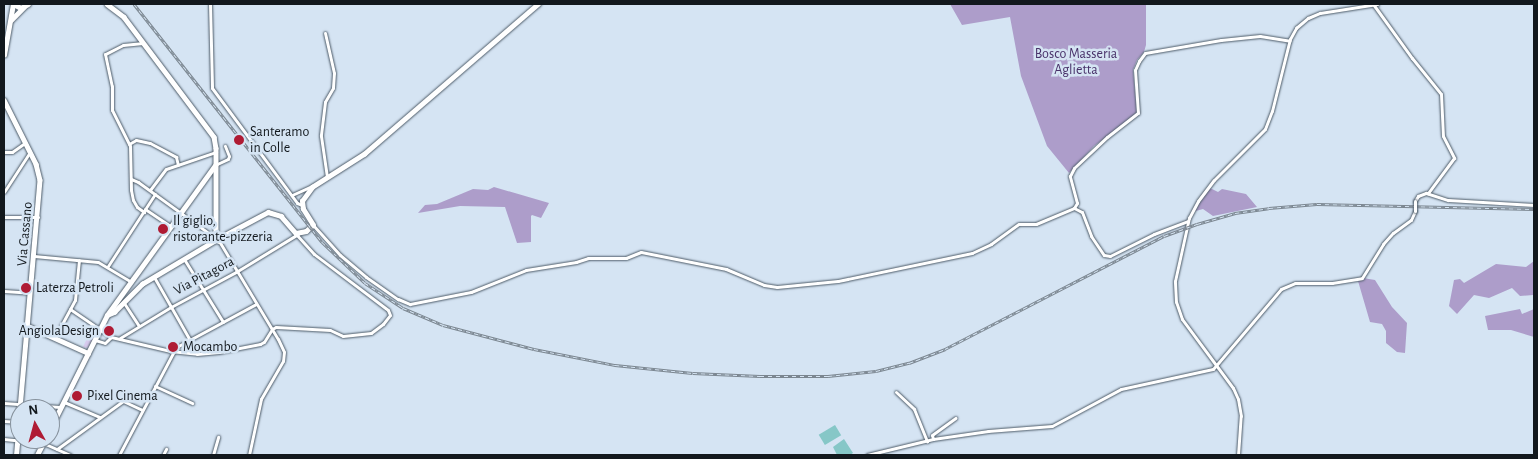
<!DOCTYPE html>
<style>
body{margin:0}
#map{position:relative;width:1538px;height:459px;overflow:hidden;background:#d5e4f3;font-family:"Alegreya Sans",sans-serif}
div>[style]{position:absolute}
.green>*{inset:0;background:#d7cbee}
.forest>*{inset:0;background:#ad9dca}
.water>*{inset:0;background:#86c7c7;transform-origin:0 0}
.roads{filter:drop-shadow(0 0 1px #4d5b68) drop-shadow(0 0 1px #4d5b68)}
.street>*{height:3px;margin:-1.5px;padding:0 1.5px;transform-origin:1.5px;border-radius:1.5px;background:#fff}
.secondary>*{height:4.5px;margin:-2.25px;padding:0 2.25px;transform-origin:2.25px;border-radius:2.25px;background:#fff}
.rail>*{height:3px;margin-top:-1.5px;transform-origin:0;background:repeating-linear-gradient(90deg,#d5e4f3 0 4px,#7b8690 0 8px);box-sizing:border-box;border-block:1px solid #7b8690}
.bridges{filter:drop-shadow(0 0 1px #4d5b68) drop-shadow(0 0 1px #4d5b68)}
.street-bridge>*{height:3px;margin:-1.5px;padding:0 1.5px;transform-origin:1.5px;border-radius:1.5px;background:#fff}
.dots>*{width:14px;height:14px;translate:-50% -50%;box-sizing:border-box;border:2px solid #d5e4f3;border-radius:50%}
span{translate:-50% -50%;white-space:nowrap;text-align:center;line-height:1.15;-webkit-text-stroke:5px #d5e4f3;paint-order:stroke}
.park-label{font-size:14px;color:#483169}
.poi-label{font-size:14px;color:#12181d}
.left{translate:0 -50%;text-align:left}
.right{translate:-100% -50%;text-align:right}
.street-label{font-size:14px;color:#12181d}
.frame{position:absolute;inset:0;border:5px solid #12181d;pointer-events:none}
.north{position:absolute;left:10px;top:399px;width:50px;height:50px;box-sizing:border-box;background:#d5e4f3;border:1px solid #87929d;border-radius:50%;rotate:353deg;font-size:14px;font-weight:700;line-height:20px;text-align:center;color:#12181d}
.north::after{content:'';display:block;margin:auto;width:18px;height:22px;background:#af1b34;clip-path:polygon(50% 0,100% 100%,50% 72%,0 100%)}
</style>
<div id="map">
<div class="green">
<i style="clip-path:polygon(93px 326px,98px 329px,88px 348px,83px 347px)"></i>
</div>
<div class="forest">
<i style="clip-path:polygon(950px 4px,1146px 4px,1146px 45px,1144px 52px,1137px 60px,1133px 70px,1137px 114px,1094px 146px,1069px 173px,1047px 146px,1021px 76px,1010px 17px,962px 25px)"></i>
<i style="clip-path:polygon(494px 187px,549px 203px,541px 218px,532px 215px,531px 216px,531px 242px,517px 243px,505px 207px,460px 206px,418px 213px,425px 205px,437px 204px,473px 189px,488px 190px)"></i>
<i style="clip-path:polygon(1210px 188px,1218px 192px,1222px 189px,1246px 194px,1257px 207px,1213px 216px,1203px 209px,1192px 212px)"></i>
<i style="clip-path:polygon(1534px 261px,1533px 295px,1520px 296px,1512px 288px,1489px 298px,1474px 295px,1457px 314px,1449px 306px,1454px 280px,1460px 279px,1464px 283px,1496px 264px,1526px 267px)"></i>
<i style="clip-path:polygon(1363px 278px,1375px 280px,1392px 307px,1407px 323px,1405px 353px,1397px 352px,1386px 343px,1386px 331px,1382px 324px,1370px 322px,1358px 281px)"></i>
<i style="clip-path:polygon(1533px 306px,1534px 306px,1534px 337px,1511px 330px,1488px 330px,1485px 316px,1520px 309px,1522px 314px,1534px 309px)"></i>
</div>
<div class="water">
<i style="left:835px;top:425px;width:12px;height:19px;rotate:59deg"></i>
<i style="clip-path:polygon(844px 439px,853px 453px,850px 455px,837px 455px,833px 447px)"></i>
</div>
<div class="roads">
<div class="street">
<i style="left:210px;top:4px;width:84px;rotate:88.6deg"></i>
<i style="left:212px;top:88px;width:143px;rotate:53.5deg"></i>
<i style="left:297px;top:203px;width:5px;rotate:22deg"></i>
<i style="left:1373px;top:4px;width:67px;rotate:54.2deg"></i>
<i style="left:1412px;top:58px;width:46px;rotate:51.1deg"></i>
<i style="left:1441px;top:94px;width:42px;rotate:87.3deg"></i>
<i style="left:1443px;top:136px;width:25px;rotate:63deg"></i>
<i style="left:1454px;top:158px;width:44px;rotate:126.6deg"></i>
<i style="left:325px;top:33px;width:41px;rotate:77.3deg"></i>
<i style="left:334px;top:73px;width:15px;rotate:94deg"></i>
<i style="left:333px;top:88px;width:16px;rotate:120deg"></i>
<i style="left:325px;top:102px;width:34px;rotate:97deg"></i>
<i style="left:321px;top:136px;width:41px;rotate:81.7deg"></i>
<i style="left:143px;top:43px;width:20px;rotate:174deg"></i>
<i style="left:123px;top:45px;width:20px;rotate:153deg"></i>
<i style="left:105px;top:54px;width:33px;rotate:78deg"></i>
<i style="left:112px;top:86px;width:24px;rotate:90deg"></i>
<i style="left:112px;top:110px;width:40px;rotate:63.4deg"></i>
<i style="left:130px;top:146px;width:44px;rotate:88.7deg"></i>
<i style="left:131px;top:190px;width:10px;rotate:79deg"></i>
<i style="left:133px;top:200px;width:8px;rotate:60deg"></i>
<i style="left:137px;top:207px;width:9px;rotate:36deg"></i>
<i style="left:129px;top:144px;width:8px;rotate:-30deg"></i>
<i style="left:136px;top:140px;width:14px;rotate:12deg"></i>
<i style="left:150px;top:143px;width:30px;rotate:28deg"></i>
<i style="left:176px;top:157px;width:8px;rotate:76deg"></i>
<i style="left:4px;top:152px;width:8px"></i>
<i style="left:12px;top:152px;width:16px;rotate:-35deg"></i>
<i style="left:215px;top:165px;width:14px;rotate:-25deg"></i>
<i style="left:228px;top:159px;width:3px;rotate:-72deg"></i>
<i style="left:229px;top:156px;width:11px;rotate:-112deg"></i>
<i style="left:131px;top:179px;width:8px;rotate:23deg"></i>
<i style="left:138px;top:182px;width:94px;rotate:35.9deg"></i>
<i style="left:150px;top:190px;width:26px;rotate:-53deg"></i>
<i style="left:166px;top:169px;width:53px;rotate:-18.8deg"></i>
<i style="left:4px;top:192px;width:48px;rotate:-57deg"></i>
<i style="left:292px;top:195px;width:24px;rotate:-24deg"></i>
<i style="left:1415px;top:201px;width:6px;rotate:-59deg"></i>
<i style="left:1418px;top:196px;width:9px;rotate:-21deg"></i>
<i style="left:1426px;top:193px;width:23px;rotate:18deg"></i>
<i style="left:1448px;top:200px;width:86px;rotate:3.3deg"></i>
<i style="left:1074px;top:208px;width:9px;rotate:27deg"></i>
<i style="left:1082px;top:212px;width:26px;rotate:69deg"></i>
<i style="left:1091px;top:236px;width:23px;rotate:56deg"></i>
<i style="left:1104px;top:255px;width:6px;rotate:9deg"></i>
<i style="left:1110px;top:256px;width:49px;rotate:-26.6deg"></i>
<i style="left:1154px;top:234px;width:36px;rotate:-21deg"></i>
<i style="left:145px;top:209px;width:30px;rotate:34deg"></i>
<i style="left:4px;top:217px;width:34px"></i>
<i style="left:313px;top:225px;width:40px;rotate:48deg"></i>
<i style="left:340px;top:255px;width:34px;rotate:40deg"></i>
<i style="left:366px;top:277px;width:39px;rotate:35deg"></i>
<i style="left:398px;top:299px;width:13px;rotate:23deg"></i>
<i style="left:410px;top:304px;width:62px;rotate:-11.1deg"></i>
<i style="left:471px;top:292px;width:59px;rotate:-21.8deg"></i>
<i style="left:526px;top:270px;width:51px;rotate:-9.1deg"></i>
<i style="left:576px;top:262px;width:13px;rotate:-18deg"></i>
<i style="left:588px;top:258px;width:38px"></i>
<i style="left:626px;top:258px;width:16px;rotate:-22deg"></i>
<i style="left:641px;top:252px;width:87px;rotate:11.3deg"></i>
<i style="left:726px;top:269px;width:41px;rotate:22.8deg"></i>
<i style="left:764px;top:285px;width:13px;rotate:9deg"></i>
<i style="left:777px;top:287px;width:61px;rotate:-5.6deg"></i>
<i style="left:838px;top:281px;width:137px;rotate:-11.8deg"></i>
<i style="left:972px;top:253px;width:21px;rotate:-25deg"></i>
<i style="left:991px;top:244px;width:34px;rotate:-36deg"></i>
<i style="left:1019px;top:224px;width:17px"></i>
<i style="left:1036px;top:224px;width:41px;rotate:-22.8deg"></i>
<i style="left:1074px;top:208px;width:6px;rotate:-59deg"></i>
<i style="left:1077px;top:203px;width:28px;rotate:-105deg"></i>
<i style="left:1070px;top:176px;width:9px;rotate:-63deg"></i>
<i style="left:1074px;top:168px;width:45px;rotate:-43.2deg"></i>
<i style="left:1107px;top:137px;width:39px;rotate:-38deg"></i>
<i style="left:1138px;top:113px;width:43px;rotate:-94deg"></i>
<i style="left:1135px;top:70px;width:10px;rotate:-66deg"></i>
<i style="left:1139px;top:61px;width:10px;rotate:-53deg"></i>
<i style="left:1145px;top:53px;width:77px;rotate:-9.7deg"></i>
<i style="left:1221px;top:40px;width:39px;rotate:-6deg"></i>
<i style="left:1260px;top:36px;width:30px;rotate:9deg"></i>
<i style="left:219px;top:241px;width:114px;rotate:59deg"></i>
<i style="left:278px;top:339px;width:14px;rotate:65deg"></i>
<i style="left:284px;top:352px;width:9px;rotate:96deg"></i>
<i style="left:283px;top:361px;width:44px;rotate:120.1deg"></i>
<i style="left:261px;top:399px;width:57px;rotate:102.1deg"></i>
<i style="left:34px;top:256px;width:64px;rotate:5.4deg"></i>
<i style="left:98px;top:262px;width:39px;rotate:31deg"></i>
<i style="left:184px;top:259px;width:74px;rotate:58.2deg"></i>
<i style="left:108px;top:266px;width:86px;rotate:-56.9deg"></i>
<i style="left:154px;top:277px;width:73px;rotate:60.3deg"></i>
<i style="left:4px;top:291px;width:26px;rotate:4deg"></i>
<i style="left:124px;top:303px;width:27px;rotate:57deg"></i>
<i style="left:70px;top:309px;width:50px;rotate:34.3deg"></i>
<i style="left:111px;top:337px;width:61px;rotate:13.3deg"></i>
<i style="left:170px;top:351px;width:27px;rotate:6deg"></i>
<i style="left:197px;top:354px;width:22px;rotate:-5deg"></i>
<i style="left:219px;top:352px;width:42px;rotate:-11deg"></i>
<i style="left:260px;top:344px;width:4px;rotate:-27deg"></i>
<i style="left:264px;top:342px;width:15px;rotate:-58deg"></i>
<i style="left:272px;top:329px;width:4px;rotate:-27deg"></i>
<i style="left:276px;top:327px;width:54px;rotate:3.2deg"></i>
<i style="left:330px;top:330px;width:14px;rotate:25deg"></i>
<i style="left:343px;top:336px;width:28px;rotate:-6deg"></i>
<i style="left:371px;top:333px;width:15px;rotate:-37deg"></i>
<i style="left:383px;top:324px;width:11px;rotate:-52deg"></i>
<i style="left:390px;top:315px;width:5px;rotate:-112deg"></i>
<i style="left:388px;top:310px;width:93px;rotate:-142.9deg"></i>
<i style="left:314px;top:254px;width:25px;rotate:-132deg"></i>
<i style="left:55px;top:337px;width:42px;rotate:-61.6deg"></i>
<i style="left:75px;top:300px;width:40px;rotate:-84.3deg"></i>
<i style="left:120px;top:338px;width:60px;rotate:-31.3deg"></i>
<i style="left:171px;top:307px;width:74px;rotate:-28.3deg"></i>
<i style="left:236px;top:272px;width:73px;rotate:-31.5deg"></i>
<i style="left:95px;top:340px;width:10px;rotate:17deg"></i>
<i style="left:105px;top:343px;width:8px;rotate:-45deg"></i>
<i style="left:171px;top:350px;width:97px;rotate:-28.4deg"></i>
<i style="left:155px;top:386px;width:41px;rotate:24.7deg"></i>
<i style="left:896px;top:392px;width:25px;rotate:43deg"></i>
<i style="left:914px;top:409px;width:35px;rotate:68deg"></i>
<i style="left:64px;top:402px;width:39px;rotate:23deg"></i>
<i style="left:4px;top:403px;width:56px;rotate:4.1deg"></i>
<i style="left:4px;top:421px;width:15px;rotate:4deg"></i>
<i style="left:4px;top:439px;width:39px;rotate:6deg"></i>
<i style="left:43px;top:443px;width:30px;rotate:24deg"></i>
<i style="left:933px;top:439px;width:4px;rotate:-104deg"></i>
<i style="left:932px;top:435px;width:29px;rotate:-36deg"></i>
<i style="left:57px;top:449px;width:82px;rotate:-36deg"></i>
<i style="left:123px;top:401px;width:21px;rotate:25deg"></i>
<i style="left:119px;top:455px;width:118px;rotate:-62.1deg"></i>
<i style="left:163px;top:455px;width:7px;rotate:-63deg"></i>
<i style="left:213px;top:455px;width:19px;rotate:-74deg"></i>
<i style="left:867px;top:455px;width:68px;rotate:-13.6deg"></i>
<i style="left:933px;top:439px;width:56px;rotate:-8.3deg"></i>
<i style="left:988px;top:431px;width:64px;rotate:-4.5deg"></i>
<i style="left:1052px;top:426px;width:78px;rotate:-28.2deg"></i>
<i style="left:1121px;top:389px;width:94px;rotate:-12.3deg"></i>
<i style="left:1213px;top:369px;width:105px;rotate:-49.6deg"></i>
<i style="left:1281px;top:289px;width:15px;rotate:-23deg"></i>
<i style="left:1295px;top:283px;width:37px"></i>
<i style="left:1332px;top:283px;width:30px;rotate:-9deg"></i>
<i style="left:1362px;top:278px;width:40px;rotate:-58deg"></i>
<i style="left:1383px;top:244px;width:15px;rotate:-48deg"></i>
<i style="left:1393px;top:233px;width:22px;rotate:-36deg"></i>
<i style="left:1411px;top:220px;width:10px;rotate:-66deg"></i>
<i style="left:1238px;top:455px;width:39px;rotate:-86deg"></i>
<i style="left:1241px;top:416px;width:17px;rotate:-100deg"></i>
<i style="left:1238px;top:399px;width:12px;rotate:-114deg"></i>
<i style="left:1233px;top:388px;width:86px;rotate:-126.5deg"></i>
<i style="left:1182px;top:319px;width:18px;rotate:-109deg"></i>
<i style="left:1176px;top:302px;width:21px;rotate:-93deg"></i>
<i style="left:1175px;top:281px;width:65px;rotate:-77.5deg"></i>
<i style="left:1189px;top:218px;width:19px;rotate:-62deg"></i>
<i style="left:1198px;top:201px;width:26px;rotate:-53deg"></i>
<i style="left:1214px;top:180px;width:72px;rotate:-45deg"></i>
<i style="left:1265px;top:129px;width:19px;rotate:-69deg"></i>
<i style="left:1272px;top:111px;width:74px;rotate:-76deg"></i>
<i style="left:1290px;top:39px;width:13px;rotate:-61deg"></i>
<i style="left:1296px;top:28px;width:16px;rotate:-40deg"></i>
<i style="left:1308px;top:18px;width:13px;rotate:-23deg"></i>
<i style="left:1320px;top:13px;width:58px;rotate:-9deg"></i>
</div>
<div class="secondary">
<i style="left:14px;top:4px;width:8px;rotate:30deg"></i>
<i style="left:21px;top:8px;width:8px;rotate:-30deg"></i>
<i style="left:107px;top:4px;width:21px;rotate:37deg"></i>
<i style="left:124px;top:17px;width:150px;rotate:53.1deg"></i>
<i style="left:214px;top:137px;width:11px;rotate:80deg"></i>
<i style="left:216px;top:148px;width:86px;rotate:90deg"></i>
<i style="left:11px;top:20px;width:18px;rotate:-45deg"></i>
<i style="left:4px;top:55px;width:52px;rotate:-80deg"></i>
<i style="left:4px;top:100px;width:72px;rotate:63.4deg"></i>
<i style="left:36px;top:164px;width:16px;rotate:76deg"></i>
<i style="left:40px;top:180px;width:230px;rotate:95deg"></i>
<i style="left:221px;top:237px;width:6px;rotate:-149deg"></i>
<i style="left:216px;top:234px;width:6px;rotate:121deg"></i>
<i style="left:213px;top:239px;width:6px;rotate:18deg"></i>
<i style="left:219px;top:241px;width:4px;rotate:-63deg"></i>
<i style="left:221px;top:237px;width:53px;rotate:-28deg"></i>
<i style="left:268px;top:212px;width:14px;rotate:17deg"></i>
<i style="left:281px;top:216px;width:23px;rotate:49deg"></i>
<i style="left:296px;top:233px;width:10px;rotate:-11deg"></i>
<i style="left:306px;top:231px;width:9px;rotate:-41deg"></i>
<i style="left:313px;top:225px;width:19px;rotate:-122deg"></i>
<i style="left:303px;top:209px;width:8px;rotate:-97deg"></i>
<i style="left:302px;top:201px;width:17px;rotate:-54deg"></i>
<i style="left:312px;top:187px;width:62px;rotate:-32.4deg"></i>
<i style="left:364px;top:154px;width:230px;rotate:-40.8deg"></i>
<i style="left:107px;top:315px;width:8px;rotate:-23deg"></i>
<i style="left:114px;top:312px;width:40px;rotate:-45deg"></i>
<i style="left:142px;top:284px;width:84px;rotate:-30.8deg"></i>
<i style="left:28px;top:326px;width:66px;rotate:24.2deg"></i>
<i style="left:50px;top:429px;width:127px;rotate:-63.4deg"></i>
<i style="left:107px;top:315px;width:185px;rotate:-54.2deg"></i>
<i style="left:16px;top:455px;width:44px;rotate:-84.8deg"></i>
<i style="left:37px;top:455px;width:18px;rotate:-63deg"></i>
</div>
</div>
<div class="rail">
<i style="left:134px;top:4px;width:303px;rotate:51.7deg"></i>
<i style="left:322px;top:242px;width:59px;rotate:43.6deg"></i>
<i style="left:365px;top:283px;width:45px;rotate:33.3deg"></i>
<i style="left:403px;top:308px;width:43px;rotate:23deg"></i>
<i style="left:443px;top:325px;width:94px;rotate:14.8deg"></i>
<i style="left:534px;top:349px;width:83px;rotate:11.2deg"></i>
<i style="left:615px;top:365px;width:78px;rotate:5.9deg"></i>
<i style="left:693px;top:373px;width:67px;rotate:2.6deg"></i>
<i style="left:760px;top:376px;width:68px"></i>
<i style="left:828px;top:376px;width:48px;rotate:-5.9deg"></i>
<i style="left:876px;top:371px;width:34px;rotate:-14deg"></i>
<i style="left:909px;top:363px;width:39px;rotate:-21deg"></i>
<i style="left:945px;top:349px;width:246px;rotate:-27.3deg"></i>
<i style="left:1164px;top:236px;width:35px;rotate:-20deg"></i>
<i style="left:1197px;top:224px;width:40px;rotate:-16deg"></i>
<i style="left:1235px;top:213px;width:34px;rotate:-8deg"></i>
<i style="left:1269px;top:208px;width:48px;rotate:-4.8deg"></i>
<i style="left:1317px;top:204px;width:217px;rotate:1.3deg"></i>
</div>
<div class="bridges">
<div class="street-bridge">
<i style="left:1415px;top:211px;width:10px;rotate:-90deg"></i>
</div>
</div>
<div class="dots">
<i style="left:239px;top:140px;background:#af1b34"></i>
<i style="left:163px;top:229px;background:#af1b34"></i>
<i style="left:26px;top:288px;background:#af1b34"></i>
<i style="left:109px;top:331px;background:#af1b34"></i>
<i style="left:173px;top:347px;background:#af1b34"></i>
<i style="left:77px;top:396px;background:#af1b34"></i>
</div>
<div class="park-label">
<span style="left:1076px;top:62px">Bosco Masseria<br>Aglietta</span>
</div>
<div class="poi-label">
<span class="left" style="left:250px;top:140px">Santeramo<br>in Colle</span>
<span class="left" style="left:173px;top:229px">Il giglio,<br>ristorante-pizzeria</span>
<span class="left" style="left:36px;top:288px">Laterza Petroli</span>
<span class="right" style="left:99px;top:331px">AngiolaDesign</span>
<span class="left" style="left:183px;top:347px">Mocambo</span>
<span class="left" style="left:87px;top:396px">Pixel Cinema</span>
</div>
<div class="street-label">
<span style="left:25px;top:234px;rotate:-85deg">Via Cassano</span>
<span style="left:204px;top:276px;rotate:-28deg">Via Pitagora</span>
</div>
<div class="frame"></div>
<div class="north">N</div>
</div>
